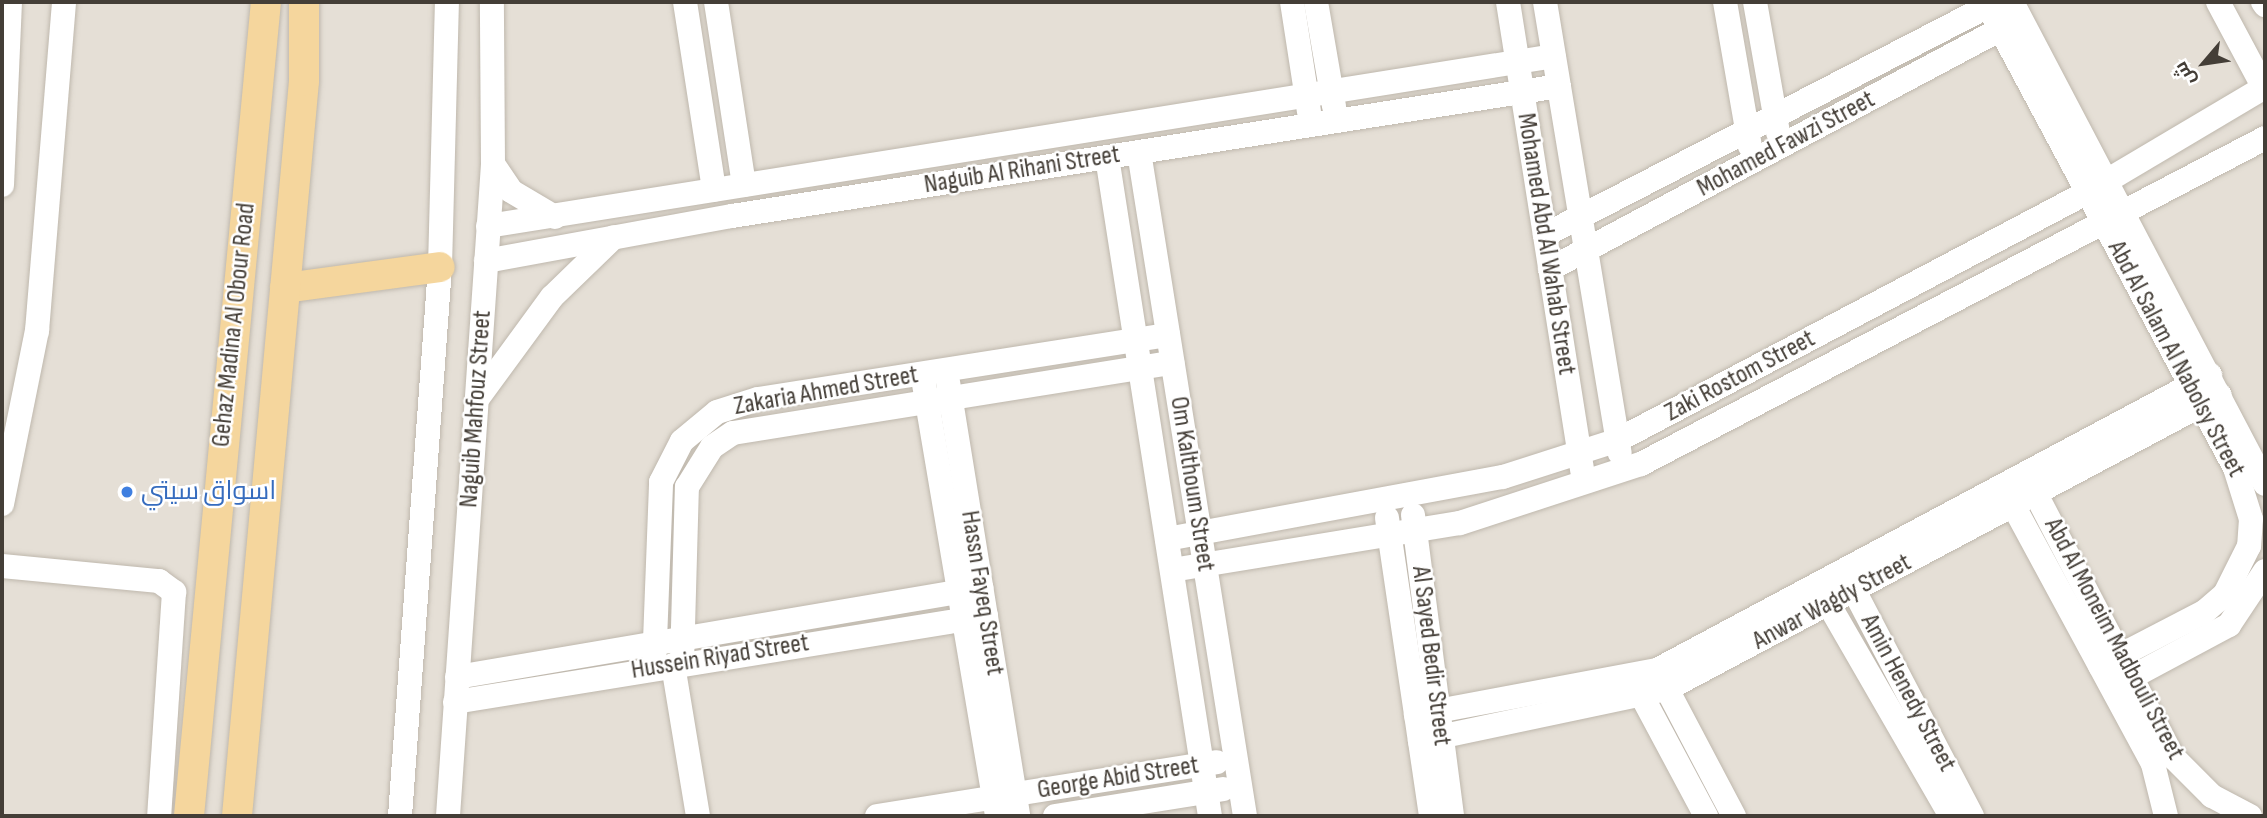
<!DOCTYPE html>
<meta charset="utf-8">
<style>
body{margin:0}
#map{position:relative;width:2267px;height:818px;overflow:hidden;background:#f2eee7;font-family:"Sofia Sans Condensed",Cairo,sans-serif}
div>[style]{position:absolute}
.residential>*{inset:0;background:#e5dfd6;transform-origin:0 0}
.roads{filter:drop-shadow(0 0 2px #bfb8ad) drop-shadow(0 0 2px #bfb8ad)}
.minor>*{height:24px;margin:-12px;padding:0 12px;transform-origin:12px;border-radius:12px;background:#fff}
.major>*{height:30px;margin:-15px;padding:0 15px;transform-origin:15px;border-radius:15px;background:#f5d69d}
.dots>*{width:19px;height:19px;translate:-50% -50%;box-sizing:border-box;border:4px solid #fff;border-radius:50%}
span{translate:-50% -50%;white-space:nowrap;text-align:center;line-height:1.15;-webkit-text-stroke:5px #fff;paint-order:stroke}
.street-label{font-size:26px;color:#443e37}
.shop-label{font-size:26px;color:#366cbe}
.left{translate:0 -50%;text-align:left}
.frame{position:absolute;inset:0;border:4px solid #443e37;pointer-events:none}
.north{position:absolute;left:2169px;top:28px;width:70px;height:70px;-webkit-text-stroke:5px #fff;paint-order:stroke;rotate:241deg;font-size:19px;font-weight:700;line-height:28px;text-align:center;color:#443e37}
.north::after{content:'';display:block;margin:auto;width:24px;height:32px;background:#443e37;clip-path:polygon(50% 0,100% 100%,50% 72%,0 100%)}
</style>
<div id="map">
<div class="residential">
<i style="left:2px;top:2px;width:2263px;height:814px"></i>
</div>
<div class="roads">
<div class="minor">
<i style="left:685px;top:2px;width:190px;rotate:81.2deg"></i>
<i style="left:716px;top:2px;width:185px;rotate:81.3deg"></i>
<i style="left:1292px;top:2px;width:111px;rotate:81.2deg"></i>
<i style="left:1316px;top:2px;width:106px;rotate:80.2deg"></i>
<i style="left:1508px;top:2px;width:475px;rotate:81deg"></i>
<i style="left:1545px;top:2px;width:457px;rotate:80.6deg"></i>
<i style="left:1725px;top:2px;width:146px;rotate:80.2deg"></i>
<i style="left:1755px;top:2px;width:133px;rotate:80deg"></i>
<i style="left:1986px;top:2px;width:528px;rotate:61.88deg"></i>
<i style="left:2235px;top:468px;width:53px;rotate:72.6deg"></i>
<i style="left:2251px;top:519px;width:27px;rotate:94deg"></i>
<i style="left:2249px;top:546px;width:54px;rotate:116.6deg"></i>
<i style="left:2225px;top:594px;width:28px;rotate:139deg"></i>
<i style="left:2204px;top:612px;width:117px;rotate:152.6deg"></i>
<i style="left:2012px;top:2px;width:544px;rotate:62.31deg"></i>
<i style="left:2218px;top:2px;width:100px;rotate:61.9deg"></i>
<i style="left:2263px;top:2px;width:4px;rotate:56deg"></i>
<i style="left:1139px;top:152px;width:672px;rotate:80.93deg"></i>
<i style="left:1107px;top:157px;width:667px;rotate:81.12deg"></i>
<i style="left:493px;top:164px;width:32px;rotate:56deg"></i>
<i style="left:511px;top:191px;width:51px;rotate:30.6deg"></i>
<i style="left:2px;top:185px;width:183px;rotate:-87.5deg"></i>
<i style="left:488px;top:226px;width:1079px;rotate:-9.06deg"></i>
<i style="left:1545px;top:235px;width:508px;rotate:-27.32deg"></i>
<i style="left:486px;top:261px;width:250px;rotate:-10.4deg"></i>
<i style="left:732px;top:216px;width:837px;rotate:-8.93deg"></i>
<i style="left:1550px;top:269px;width:528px;rotate:-28.02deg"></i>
<i style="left:948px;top:382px;width:440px;rotate:80.8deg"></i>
<i style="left:924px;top:384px;width:438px;rotate:80.4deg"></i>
<i style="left:478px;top:398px;width:125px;rotate:-53.8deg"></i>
<i style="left:552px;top:297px;width:86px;rotate:-44.1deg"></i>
<i style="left:2028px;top:479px;width:314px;rotate:62.5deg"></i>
<i style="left:2173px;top:757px;width:55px;rotate:45deg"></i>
<i style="left:2212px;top:796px;width:43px;rotate:27.8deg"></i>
<i style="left:2006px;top:492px;width:309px;rotate:61.6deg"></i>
<i style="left:2153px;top:764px;width:54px;rotate:76deg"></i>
<i style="left:2px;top:504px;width:177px;rotate:-78.6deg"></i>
<i style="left:37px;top:331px;width:330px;rotate:-85.3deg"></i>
<i style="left:1413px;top:515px;width:304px;rotate:82.6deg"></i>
<i style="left:1387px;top:518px;width:301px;rotate:81.6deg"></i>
<i style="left:1167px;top:539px;width:342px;rotate:-10.5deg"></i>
<i style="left:1503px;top:477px;width:121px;rotate:-17.8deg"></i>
<i style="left:1618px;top:440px;width:531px;rotate:-27.82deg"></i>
<i style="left:2088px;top:192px;width:206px;rotate:-30.7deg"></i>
<i style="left:2px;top:566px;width:158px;rotate:5.5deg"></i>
<i style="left:159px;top:581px;width:19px;rotate:36deg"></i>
<i style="left:174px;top:592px;width:225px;rotate:93.8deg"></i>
<i style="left:1172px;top:570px;width:292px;rotate:-9.3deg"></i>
<i style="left:1460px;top:523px;width:190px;rotate:-18.1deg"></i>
<i style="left:1641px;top:464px;width:704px;rotate:-27.58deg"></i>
<i style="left:1846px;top:575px;width:272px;rotate:62.4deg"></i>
<i style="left:1821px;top:591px;width:260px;rotate:60deg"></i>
<i style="left:682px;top:663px;width:176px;rotate:-88.4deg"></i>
<i style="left:687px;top:487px;width:47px;rotate:-58deg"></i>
<i style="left:712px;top:447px;width:25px;rotate:-34deg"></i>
<i style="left:733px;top:433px;width:445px;rotate:-9.1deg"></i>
<i style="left:673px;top:665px;width:153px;rotate:80.6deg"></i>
<i style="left:654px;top:667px;width:185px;rotate:-87.8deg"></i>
<i style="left:661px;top:482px;width:46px;rotate:-62.9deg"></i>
<i style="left:682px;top:441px;width:45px;rotate:-39.6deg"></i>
<i style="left:717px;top:412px;width:43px;rotate:-17.6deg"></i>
<i style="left:758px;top:399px;width:415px;rotate:-8.9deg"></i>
<i style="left:1659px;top:674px;width:161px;rotate:62.2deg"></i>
<i style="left:457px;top:677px;width:532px;rotate:-9.64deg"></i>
<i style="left:2119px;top:684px;width:125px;rotate:-28.2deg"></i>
<i style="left:2229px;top:625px;width:65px;rotate:-56.3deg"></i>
<i style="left:1636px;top:685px;width:149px;rotate:61.9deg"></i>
<i style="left:455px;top:702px;width:538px;rotate:-9.2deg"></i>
<i style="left:1416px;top:715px;width:245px;rotate:-10.6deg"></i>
<i style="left:1657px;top:670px;width:627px;rotate:-28.08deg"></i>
<i style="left:1420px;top:741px;width:252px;rotate:-11.9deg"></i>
<i style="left:1667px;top:689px;width:626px;rotate:-28deg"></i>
<i style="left:400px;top:816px;width:550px;rotate:-85.83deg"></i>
<i style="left:440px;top:267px;width:265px;rotate:-88.5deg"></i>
<i style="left:448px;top:816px;width:654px;rotate:-86.05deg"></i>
<i style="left:493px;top:164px;width:162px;rotate:-90.4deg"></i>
<i style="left:877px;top:816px;width:344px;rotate:-9deg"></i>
<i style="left:1055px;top:816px;width:170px;rotate:-9.1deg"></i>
</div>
<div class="major">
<i style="left:285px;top:288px;width:156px;rotate:-7.7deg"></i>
<i style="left:189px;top:816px;width:818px;rotate:-84.6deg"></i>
<i style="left:237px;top:816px;width:738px;rotate:-84.79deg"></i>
<i style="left:304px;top:81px;width:79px;rotate:-90deg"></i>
</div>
</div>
<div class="dots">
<i style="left:127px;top:492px;background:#3f7fe0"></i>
</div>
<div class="street-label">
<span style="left:1786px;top:144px;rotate:-28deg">Mohamed Fawzi Street</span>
<span style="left:1022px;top:170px;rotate:-9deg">Naguib Al Rihani Street</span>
<span style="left:1546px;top:244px;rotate:81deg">Mohamed Abd Al Wahab Street</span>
<span style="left:234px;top:325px;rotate:-84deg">Gehaz Madina Al Obour Road</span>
<span style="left:2176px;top:359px;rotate:62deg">Abd Al Salam Al Nabolsy Street</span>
<span style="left:1740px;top:376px;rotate:-28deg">Zaki Rostom Street</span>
<span style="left:826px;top:391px;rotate:-10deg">Zakaria Ahmed Street</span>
<span style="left:476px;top:409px;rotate:-86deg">Naguib Mahfouz Street</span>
<span style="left:1192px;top:484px;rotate:81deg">Om Kalthoum Street</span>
<span style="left:982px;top:593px;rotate:81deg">Hassn Fayeq Street</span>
<span style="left:1832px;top:602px;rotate:-28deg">Anwar Wagdy Street</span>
<span style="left:2114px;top:639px;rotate:62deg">Abd Al Moneim Madbouli Street</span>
<span style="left:1431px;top:656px;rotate:83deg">Al Sayed Bedir Street</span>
<span style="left:720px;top:657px;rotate:-9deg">Hussein Riyad Street</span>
<span style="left:1908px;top:693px;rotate:62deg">Amin Henedy Street</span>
<span style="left:1118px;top:778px;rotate:-9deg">George Abid Street</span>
</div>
<div class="shop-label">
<span class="left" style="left:141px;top:492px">اسواق سيتي</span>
</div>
<div class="frame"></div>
<div class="north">ش</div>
</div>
